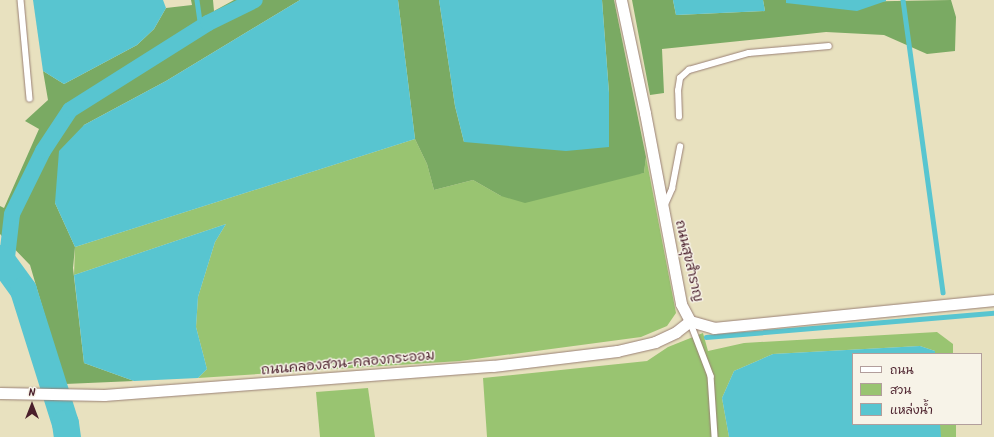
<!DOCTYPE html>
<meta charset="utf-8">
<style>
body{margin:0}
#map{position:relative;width:994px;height:437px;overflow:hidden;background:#e8e1bf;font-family:Kalam,"Playpen Sans Thai",sans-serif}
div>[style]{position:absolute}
.green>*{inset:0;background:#99c471;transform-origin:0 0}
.forest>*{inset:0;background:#7aaa63}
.water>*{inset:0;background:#58c5d0}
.stream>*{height:4.5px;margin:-2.25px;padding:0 2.25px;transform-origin:2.25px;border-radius:2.25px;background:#58c5d0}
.canal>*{height:16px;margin:-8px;padding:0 8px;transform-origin:8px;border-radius:8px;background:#58c5d0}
.river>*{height:27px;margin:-13.5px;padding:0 13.5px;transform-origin:13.5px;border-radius:13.5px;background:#58c5d0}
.roads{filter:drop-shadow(0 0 1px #998075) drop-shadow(0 0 1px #998075)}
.service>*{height:5.5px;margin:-2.75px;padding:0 2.75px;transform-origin:2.75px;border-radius:2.75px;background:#fff}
.minor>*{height:11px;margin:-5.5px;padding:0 5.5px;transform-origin:5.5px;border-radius:5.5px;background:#fff}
span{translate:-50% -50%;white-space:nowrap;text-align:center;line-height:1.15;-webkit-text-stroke:3px #f7f3e8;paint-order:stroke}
.street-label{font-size:14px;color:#4a1f2b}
.legend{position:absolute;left:852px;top:353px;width:130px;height:72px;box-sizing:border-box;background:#f7f3e8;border:1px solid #b29e9c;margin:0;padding:5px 7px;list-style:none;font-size:12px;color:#4a1f2b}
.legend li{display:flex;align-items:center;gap:8px;height:20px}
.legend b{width:20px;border:1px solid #b29e9c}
.north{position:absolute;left:12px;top:385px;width:40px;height:40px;-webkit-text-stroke:3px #f7f3e8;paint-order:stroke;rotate:0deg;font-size:11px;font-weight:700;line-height:16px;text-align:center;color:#4a1f2b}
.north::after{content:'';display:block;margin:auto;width:14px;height:18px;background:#4a1f2b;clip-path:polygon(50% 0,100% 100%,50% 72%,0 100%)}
</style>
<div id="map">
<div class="green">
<i style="clip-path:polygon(415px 139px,427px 164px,434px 190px,473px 180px,501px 196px,644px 173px,646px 157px,676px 313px,667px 326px,641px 337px,460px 361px,198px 378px,207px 369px,196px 327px,198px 297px,215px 242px,226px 224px,74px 275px,75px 247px)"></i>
<i style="clip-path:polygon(937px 332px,953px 344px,953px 354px,935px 354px,935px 351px,920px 346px,773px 354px,734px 371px,722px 398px,729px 437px,487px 437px,483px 378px,647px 361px,668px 347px,703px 333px,708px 351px,744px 343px)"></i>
<i style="clip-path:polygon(368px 388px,375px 437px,320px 437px,316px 392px)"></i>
<i style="left:940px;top:424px;width:16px;height:13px"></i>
</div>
<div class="forest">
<i style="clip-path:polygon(191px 0,213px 0,214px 11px,234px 0,300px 0,166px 81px,84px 125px,55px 203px,75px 247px,73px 268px,84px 363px,134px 381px,65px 384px,30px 265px,0 234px,0 206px,4px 208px,39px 129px,25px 121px,48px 100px,43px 71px,64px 84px,137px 45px,154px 29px,166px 8px,192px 5px)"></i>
<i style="clip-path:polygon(398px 0,439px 0,455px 106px,464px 142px,609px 93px,602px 0,614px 0,646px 157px,644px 173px,525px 203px,501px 196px,473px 180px,434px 190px,427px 164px,415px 139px)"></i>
<i style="clip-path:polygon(632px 0,673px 0,676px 15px,765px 11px,763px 0,786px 0,786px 3px,951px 0,956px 17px,955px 51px,927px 54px,884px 35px,826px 32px,662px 49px,664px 93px,650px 95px)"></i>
</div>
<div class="water">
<i style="clip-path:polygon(33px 0,163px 0,166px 8px,154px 29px,137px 45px,64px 84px,43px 71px)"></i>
<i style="clip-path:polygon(300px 0,398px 0,415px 139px,75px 247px,55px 203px,59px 151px,84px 125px,166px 81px)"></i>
<i style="clip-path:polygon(439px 0,602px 0,609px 93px,609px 147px,566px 151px,464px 142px,455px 106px)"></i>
<i style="clip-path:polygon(673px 0,763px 0,765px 11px,676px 15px)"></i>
<i style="clip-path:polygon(786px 0,886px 0,886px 1px,857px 11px,786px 3px)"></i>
<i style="clip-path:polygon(226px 224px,215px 242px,198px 297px,196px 327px,207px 369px,198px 378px,134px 381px,84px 363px,74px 275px)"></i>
<i style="clip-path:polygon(920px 346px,935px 351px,935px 354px,853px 354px,853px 424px,940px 424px,941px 437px,729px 437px,722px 398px,734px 371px,773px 354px)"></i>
</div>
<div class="stream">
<i style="left:197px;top:0;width:27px;rotate:82deg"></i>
<i style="left:903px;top:0;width:295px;rotate:82.2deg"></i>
<i style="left:706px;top:337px;width:289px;rotate:-4.8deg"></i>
</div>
<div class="canal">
<i style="left:6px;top:266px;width:52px;rotate:-83.4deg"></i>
<i style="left:12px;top:214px;width:70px;rotate:-63.8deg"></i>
<i style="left:43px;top:151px;width:49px;rotate:-56.6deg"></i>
<i style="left:70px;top:110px;width:163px;rotate:-32.2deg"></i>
<i style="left:208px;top:23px;width:52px;rotate:-26.1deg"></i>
</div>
<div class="river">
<i style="left:0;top:258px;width:39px;rotate:54deg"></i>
<i style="left:23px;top:290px;width:139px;rotate:72.5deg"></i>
<i style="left:65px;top:423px;width:14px;rotate:82deg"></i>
</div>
<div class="roads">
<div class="service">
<i style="left:21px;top:0;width:99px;rotate:84.8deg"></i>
<i style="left:679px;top:117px;width:26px;rotate:-92deg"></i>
<i style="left:678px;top:91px;width:13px;rotate:-81deg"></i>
<i style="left:680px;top:78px;width:12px;rotate:-42deg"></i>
<i style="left:689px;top:70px;width:62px;rotate:-15.8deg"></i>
<i style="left:749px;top:53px;width:80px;rotate:-5deg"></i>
<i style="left:664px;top:207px;width:20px;rotate:-66deg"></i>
<i style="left:672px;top:189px;width:43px;rotate:-79.2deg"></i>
<i style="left:690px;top:321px;width:59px;rotate:69.1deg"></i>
<i style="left:711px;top:376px;width:61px;rotate:86.2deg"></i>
</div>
<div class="minor">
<i style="left:621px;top:0;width:116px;rotate:78deg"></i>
<i style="left:645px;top:113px;width:194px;rotate:79.3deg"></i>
<i style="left:681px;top:304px;width:19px;rotate:62deg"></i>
<i style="left:690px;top:321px;width:25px;rotate:16deg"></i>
<i style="left:714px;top:328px;width:281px;rotate:-5.7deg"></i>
<i style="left:0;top:393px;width:104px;rotate:1.1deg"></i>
<i style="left:104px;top:395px;width:390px;rotate:-4.3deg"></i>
<i style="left:493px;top:366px;width:125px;rotate:-6.9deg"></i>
<i style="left:617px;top:351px;width:39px;rotate:-13deg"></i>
<i style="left:655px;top:342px;width:23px;rotate:-25deg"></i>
<i style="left:676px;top:332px;width:18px;rotate:-38deg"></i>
</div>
</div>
<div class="street-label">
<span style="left:689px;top:261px;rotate:77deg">ถนนสุขสำราญ</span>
<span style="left:348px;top:363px;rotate:-5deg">ถนนคลองสวน-คลองกระออม</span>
</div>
<ul class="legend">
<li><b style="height:5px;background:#fff"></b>ถนน</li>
<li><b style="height:11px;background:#99c471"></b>สวน</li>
<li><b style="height:11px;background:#58c5d0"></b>แหล่งน้ำ</li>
</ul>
<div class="north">N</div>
</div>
